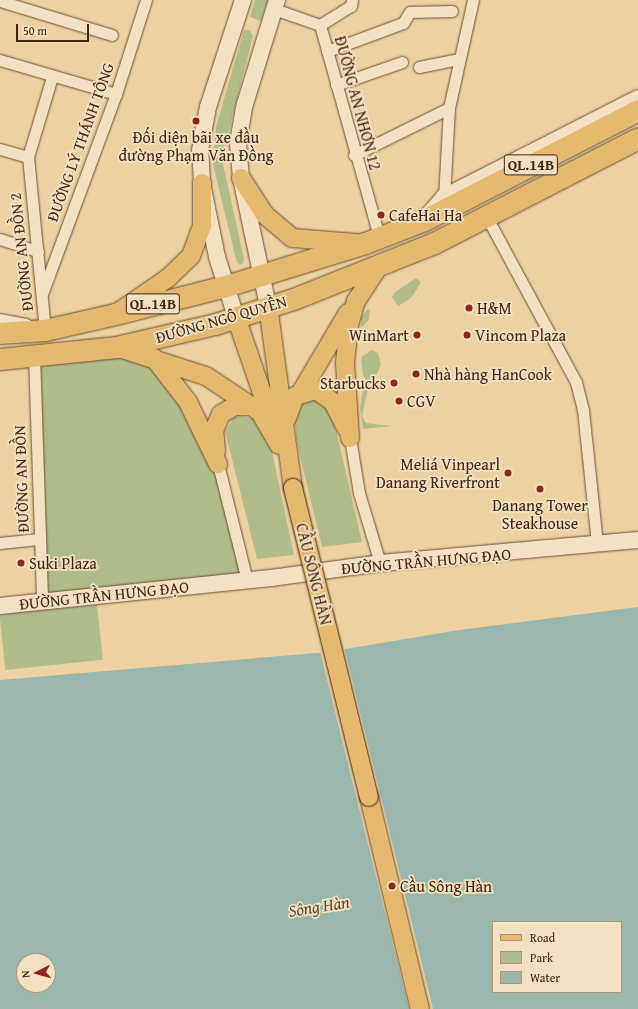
<!DOCTYPE html>
<meta charset="utf-8">
<style>
body{margin:0}
#map{position:relative;width:638px;height:1009px;overflow:hidden;background:#ecd2a1;font-family:"Gentium Book Plus",serif}
div>[style]{position:absolute}
.green>*{inset:0;background:#b1bd89;transform-origin:0 0}
.water>*{inset:0;background:#9ab6ad}
.pier>*{inset:0;background:#ecd2a1}
.roads{filter:drop-shadow(0 0 1px #6c4f33) drop-shadow(0 0 1px #6c4f33)}
.street>*{height:11px;margin:-5.5px;padding:0 5.5px;transform-origin:5.5px;border-radius:5.5px;background:#f3e2c2}
.secondary>*{height:16px;margin:-8px;padding:0 8px;transform-origin:8px;border-radius:8px;background:#f3e2c2}
.primary>*{height:18px;margin:-9px;padding:0 9px;transform-origin:9px;border-radius:9px;background:#e6b970}
.highway>*{height:21px;margin:-10.5px;padding:0 10.5px;transform-origin:10.5px;border-radius:10.5px;background:#e6b970}
.bridges{filter:drop-shadow(0 0 1px #42230e) drop-shadow(0 0 1px #42230e)}
.primary-bridge>*{height:18px;margin:-9px;padding:0 9px;transform-origin:9px;border-radius:9px;background:#e6b970}
.dots>*{width:11px;height:11px;translate:-50% -50%;box-sizing:border-box;border:2px solid #f3e2c2;border-radius:50%}
span{translate:-50% -50%;white-space:nowrap;text-align:center;line-height:1.15;-webkit-text-stroke:3.5px #f3e2c2;paint-order:stroke}
.shield-label span{padding:1px 3px;background:#f3e2c2;border:1px solid;border-radius:3px;-webkit-text-stroke-width:0}
.shield-label{font-size:15px;color:#42230e;font-weight:700}
.street-label{font-size:16px;color:#42230e}
.poi-label{font-size:16px;color:#42230e}
.left{translate:0 -50%;text-align:left}
.right{translate:-100% -50%;text-align:right}
.water-label{font-size:17px;color:#584836;font-style:italic}
.legend{position:absolute;left:492px;top:921px;width:130px;height:72px;box-sizing:border-box;background:#f3e2c2;border:1px solid #ac967a;margin:0;padding:5px 7px;list-style:none;font-size:12px;color:#42230e}
.legend li{display:flex;align-items:center;gap:8px;height:20px}
.legend b{width:20px;border:1px solid #ac967a}
.north{position:absolute;left:16px;top:953px;width:40px;height:40px;box-sizing:border-box;background:#f3e2c2;border:1px solid #ac967a;border-radius:50%;rotate:264deg;font-size:11px;font-weight:700;line-height:16px;text-align:center;color:#42230e}
.north::after{content:'';display:block;margin:auto;width:14px;height:18px;background:#8f2418;clip-path:polygon(50% 0,100% 100%,50% 72%,0 100%)}
.scale{position:absolute;left:16px;top:24px;width:73px;height:18px;box-sizing:border-box;border:2px solid #42230e;border-top:0;padding-left:5px;font-size:12px;line-height:14px;white-space:nowrap;color:#42230e;-webkit-text-stroke:3px #f3e2c2;paint-order:stroke}
</style>
<div id="map">
<div class="green">
<i style="clip-path:polygon(255px 0,268px 0,261px 21px,250px 17px)"></i>
<i style="clip-path:polygon(244px 30px,249px 30px,253px 36px,222px 159px,244px 259px,242px 265px,237px 263px,212px 161px,216px 127px)"></i>
<i style="clip-path:polygon(416px 278px,421px 282px,419px 286px,411px 298px,398px 306px,392px 297px,395px 292px)"></i>
<i style="clip-path:polygon(367px 310px,370px 310px,369px 320px,361px 328px,361px 317px)"></i>
<i style="clip-path:polygon(372px 350px,378px 353px,381px 364px,377px 374px,368px 382px,363px 376px,361px 357px)"></i>
<i style="clip-path:polygon(34px 355px,154px 358px,218px 464px,247px 580px,42px 602px)"></i>
<i style="clip-path:polygon(363px 388px,368px 389px,362px 416px,366px 423px,392px 426px,363px 429px,360px 408px)"></i>
<i style="clip-path:polygon(315px 396px,332px 413px,362px 542px,322px 547px,297px 444px,294px 414px,301px 401px)"></i>
<i style="clip-path:polygon(242px 416px,252px 418px,260px 427px,271px 447px,294px 555px,257px 559px,225px 431px,234px 417px)"></i>
<i style="left:97px;top:604px;width:56px;height:98px;rotate:84deg"></i>
</div>
<div class="water">
<i style="clip-path:polygon(evenodd,638px 607px,638px 1009px,0 1009px,0 680px,328px 652px,459px 630px,638px 607px,493px 922px,621px 922px,621px 992px,493px 992px,493px 922px,638px 607px,24px 961px,48px 961px,48px 985px,24px 985px,24px 961px)"></i>
</div>
<div class="pier">
<i style="clip-path:polygon(344px 647px,424px 972px,433px 1009px,409px 1009px,320px 651px)"></i>
</div>
<div class="roads">
<div class="street">
<i style="left:0;top:1px;width:117px;rotate:16.9deg"></i>
<i style="left:274px;top:9px;width:49px;rotate:19.2deg"></i>
<i style="left:320px;top:25px;width:220px;rotate:74.4deg"></i>
<i style="left:320px;top:25px;width:36px;rotate:-32deg"></i>
<i style="left:351px;top:6px;width:6px;rotate:-81deg"></i>
<i style="left:327px;top:51px;width:81px;rotate:-20.2deg"></i>
<i style="left:403px;top:23px;width:13px;rotate:-58deg"></i>
<i style="left:410px;top:12px;width:42px;rotate:-1.4deg"></i>
<i style="left:0;top:60px;width:121px;rotate:16.3deg"></i>
<i style="left:419px;top:67px;width:41px;rotate:-11.3deg"></i>
<i style="left:336px;top:85px;width:70px;rotate:-19.2deg"></i>
<i style="left:0;top:149px;width:29px;rotate:16deg"></i>
<i style="left:354px;top:155px;width:106px;rotate:-26.3deg"></i>
<i style="left:444px;top:197px;width:89px;rotate:-86.8deg"></i>
<i style="left:449px;top:108px;width:111px;rotate:-77.5deg"></i>
<i style="left:491px;top:225px;width:179px;rotate:61.6deg"></i>
<i style="left:576px;top:382px;width:29px;rotate:76deg"></i>
<i style="left:583px;top:410px;width:135px;rotate:84deg"></i>
<i style="left:0;top:239px;width:40px;rotate:18deg"></i>
<i style="left:42px;top:294px;width:213px;rotate:-69.7deg"></i>
<i style="left:116px;top:94px;width:99px;rotate:-72.3deg"></i>
<i style="left:45px;top:330px;width:174px;rotate:-95.6deg"></i>
<i style="left:28px;top:157px;width:84px;rotate:-73.3deg"></i>
<i style="left:34px;top:355px;width:247px;rotate:88.1deg"></i>
<i style="left:350px;top:438px;width:56px;rotate:80.7deg"></i>
<i style="left:359px;top:493px;width:73px;rotate:73.3deg"></i>
<i style="left:218px;top:464px;width:120px;rotate:76deg"></i>
<i style="left:0;top:543px;width:38px;rotate:-6deg"></i>
</div>
<div class="secondary">
<i style="left:428px;top:215px;width:24px;rotate:-48deg"></i>
<i style="left:444px;top:197px;width:218px;rotate:-27deg"></i>
<i style="left:268px;top:306px;width:131px;rotate:-101.9deg"></i>
<i style="left:241px;top:178px;width:36px;rotate:-95deg"></i>
<i style="left:238px;top:142px;width:39px;rotate:-80deg"></i>
<i style="left:245px;top:104px;width:109px;rotate:-72.9deg"></i>
<i style="left:236px;top:317px;width:63px;rotate:-107.6deg"></i>
<i style="left:217px;top:257px;width:76px;rotate:-101.5deg"></i>
<i style="left:202px;top:183px;width:33px;rotate:-93deg"></i>
<i style="left:200px;top:150px;width:44px;rotate:-79.5deg"></i>
<i style="left:208px;top:107px;width:113px;rotate:-71.9deg"></i>
<i style="left:0;top:322px;width:26px;rotate:11deg"></i>
<i style="left:0;top:606px;width:272px;rotate:-5.9deg"></i>
<i style="left:271px;top:578px;width:110px;rotate:-7.8deg"></i>
<i style="left:380px;top:563px;width:259px;rotate:-5.1deg"></i>
</div>
<div class="primary">
<i style="left:241px;top:178px;width:44px;rotate:57deg"></i>
<i style="left:265px;top:215px;width:35px;rotate:40deg"></i>
<i style="left:292px;top:238px;width:64px;rotate:4.5deg"></i>
<i style="left:268px;top:306px;width:184px;rotate:82.2deg"></i>
<i style="left:120px;top:311px;width:58px;rotate:-34.5deg"></i>
<i style="left:168px;top:278px;width:32px;rotate:-44deg"></i>
<i style="left:191px;top:256px;width:33px;rotate:-70deg"></i>
<i style="left:202px;top:225px;width:42px;rotate:-90deg"></i>
<i style="left:236px;top:317px;width:111px;rotate:71.1deg"></i>
<i style="left:116px;top:347px;width:95px;rotate:17.9deg"></i>
<i style="left:206px;top:376px;width:65px;rotate:33.7deg"></i>
<i style="left:260px;top:412px;width:38px;rotate:60deg"></i>
<i style="left:154px;top:358px;width:56px;rotate:52.3deg"></i>
<i style="left:188px;top:402px;width:69px;rotate:64.2deg"></i>
<i style="left:301px;top:392px;width:92px;rotate:-59.3deg"></i>
<i style="left:287px;top:418px;width:23px;rotate:-70deg"></i>
<i style="left:295px;top:396px;width:22px;rotate:-16deg"></i>
<i style="left:316px;top:390px;width:21px;rotate:35deg"></i>
<i style="left:333px;top:402px;width:29px;rotate:63deg"></i>
<i style="left:350px;top:438px;width:75px;rotate:-93.8deg"></i>
<i style="left:345px;top:363px;width:38px;rotate:-84deg"></i>
<i style="left:349px;top:325px;width:25px;rotate:-74deg"></i>
<i style="left:356px;top:301px;width:42px;rotate:-56.7deg"></i>
<i style="left:216px;top:451px;width:21px;rotate:-95deg"></i>
<i style="left:214px;top:430px;width:17px;rotate:-66deg"></i>
<i style="left:221px;top:414px;width:16px;rotate:-30deg"></i>
<i style="left:235px;top:406px;width:17px"></i>
<i style="left:369px;top:797px;width:218px;rotate:76.5deg"></i>
</div>
<div class="highway">
<i style="left:0;top:333px;width:45px;rotate:-3.8deg"></i>
<i style="left:45px;top:330px;width:72px;rotate:-12.9deg"></i>
<i style="left:115px;top:314px;width:114px;rotate:-14.2deg"></i>
<i style="left:226px;top:286px;width:145px;rotate:-17.2deg"></i>
<i style="left:365px;top:243px;width:63px;rotate:-21.3deg"></i>
<i style="left:424px;top:220px;width:241px;rotate:-27.2deg"></i>
<i style="left:0;top:359px;width:117px;rotate:-5.9deg"></i>
<i style="left:116px;top:347px;width:102px;rotate:-13.1deg"></i>
<i style="left:215px;top:324px;width:82px;rotate:-17.8deg"></i>
<i style="left:293px;top:299px;width:152px;rotate:-21.7deg"></i>
<i style="left:434px;top:243px;width:229px;rotate:-27.2deg"></i>
</div>
</div>
<div class="bridges">
<div class="primary-bridge">
<i style="left:293px;top:488px;width:318px;rotate:76.2deg"></i>
</div>
</div>
<div class="dots">
<i style="left:196px;top:121px;background:#8f2418"></i>
<i style="left:381px;top:215px;background:#8f2418"></i>
<i style="left:469px;top:308px;background:#8f2418"></i>
<i style="left:417px;top:335px;background:#8f2418"></i>
<i style="left:467px;top:335px;background:#8f2418"></i>
<i style="left:416px;top:374px;background:#8f2418"></i>
<i style="left:394px;top:383px;background:#8f2418"></i>
<i style="left:399px;top:401px;background:#8f2418"></i>
<i style="left:508px;top:473px;background:#8f2418"></i>
<i style="left:540px;top:489px;background:#8f2418"></i>
<i style="left:21px;top:563px;background:#8f2418"></i>
<i style="left:392px;top:886px;background:#8f2418"></i>
</div>
<div class="shield-label">
<span style="left:531px;top:165px">QL.14B</span>
<span style="left:153px;top:304px">QL.14B</span>
</div>
<div class="street-label">
<span style="left:358px;top:103px;rotate:75deg">ĐƯỜNG AN NHƠN 12</span>
<span style="left:80px;top:142px;rotate:-70deg">ĐƯỜNG LÝ THÁNH TÔNG</span>
<span style="left:21px;top:252px;rotate:-96deg">ĐƯỜNG AN ĐỒN 2</span>
<span style="left:221px;top:319px;rotate:-16deg">ĐƯỜNG NGÔ QUYỀN</span>
<span style="left:21px;top:479px;rotate:-92deg">ĐƯỜNG AN ĐỒN</span>
<span style="left:426px;top:561px;rotate:-5deg">ĐƯỜNG TRẦN HƯNG ĐẠO</span>
<span style="left:314px;top:574px;rotate:76deg">CẦU SÔNG HÀN</span>
<span style="left:104px;top:595px;rotate:-6deg">ĐƯỜNG TRẦN HƯNG ĐẠO</span>
</div>
<div class="poi-label">
<span style="left:196px;top:146px">Đối diện bãi xe đầu<br>đường Phạm Văn Đồng</span>
<span class="left" style="left:389px;top:215px">CafeHai Ha</span>
<span class="left" style="left:477px;top:308px">H&amp;M</span>
<span class="right" style="left:409px;top:335px">WinMart</span>
<span class="left" style="left:475px;top:335px">Vincom Plaza</span>
<span class="left" style="left:424px;top:374px">Nhà hàng HanCook</span>
<span class="right" style="left:386px;top:383px">Starbucks</span>
<span class="left" style="left:407px;top:401px">CGV</span>
<span class="right" style="left:500px;top:473px">Meliá Vinpearl<br>Danang Riverfront</span>
<span style="left:540px;top:514px">Danang Tower<br>Steakhouse</span>
<span class="left" style="left:29px;top:563px">Suki Plaza</span>
<span class="left" style="left:400px;top:886px">Cầu Sông Hàn</span>
</div>
<div class="water-label">
<span style="left:319px;top:906px;rotate:-9deg">Sông Hàn</span>
</div>
<ul class="legend">
<li><b style="height:5px;background:#e6b970"></b>Road</li>
<li><b style="height:11px;background:#b1bd89"></b>Park</li>
<li><b style="height:11px;background:#9ab6ad"></b>Water</li>
</ul>
<div class="north">N</div>
<div class="scale">50 m</div>
</div>
